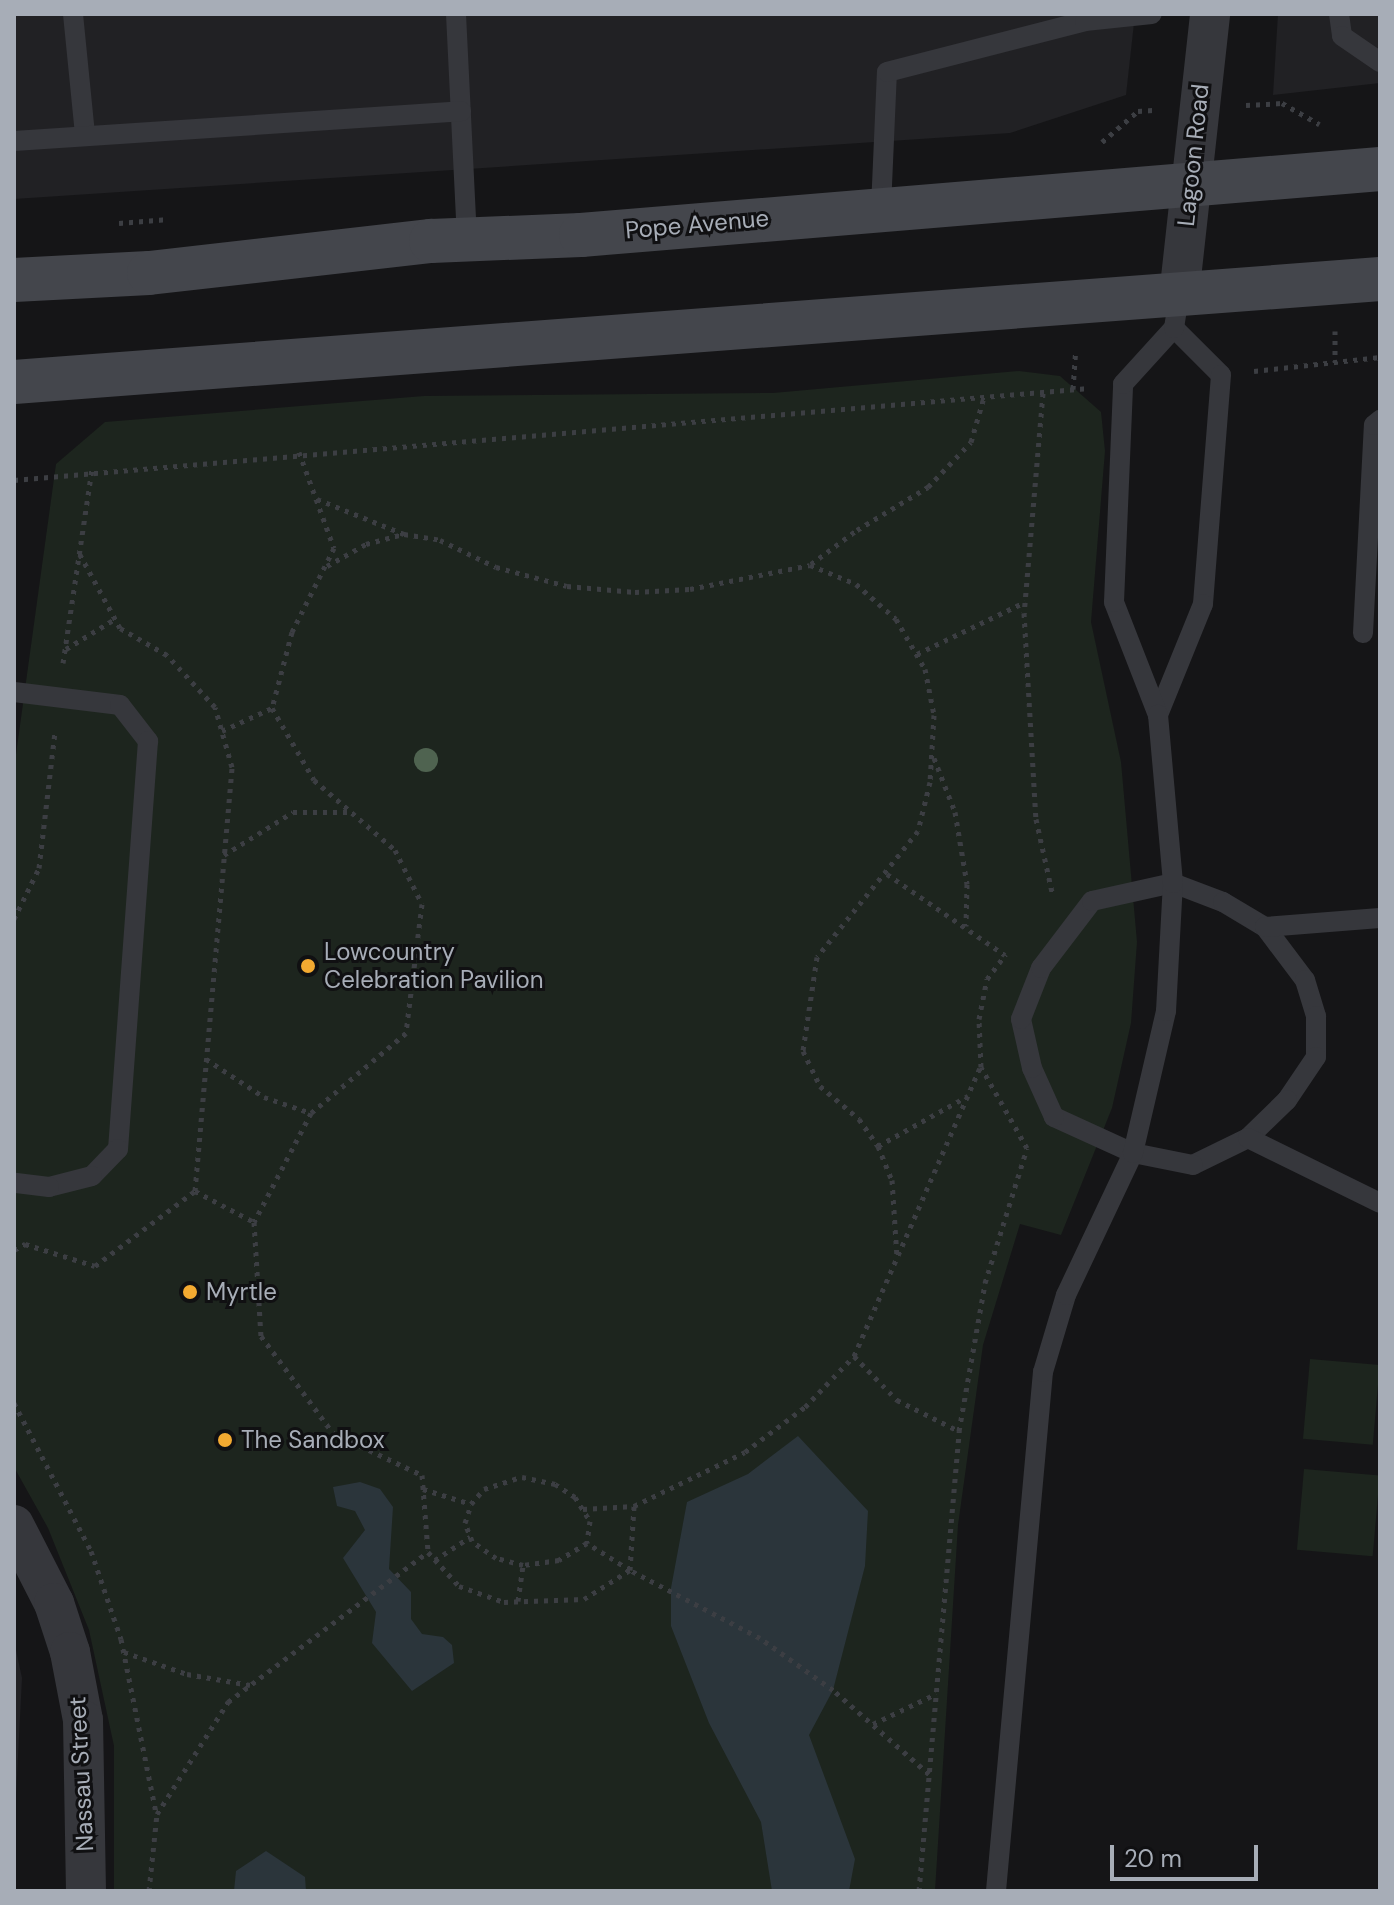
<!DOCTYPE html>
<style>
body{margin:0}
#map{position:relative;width:1394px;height:1905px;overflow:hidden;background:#151517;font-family:"DM Sans",sans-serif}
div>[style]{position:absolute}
.built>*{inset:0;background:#212124}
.green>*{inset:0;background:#1d251e;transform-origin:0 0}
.water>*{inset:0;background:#2b353b}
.path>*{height:5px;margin-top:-2.5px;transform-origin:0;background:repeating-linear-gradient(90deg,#3c3e43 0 4px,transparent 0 10px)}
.lane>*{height:20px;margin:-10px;padding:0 10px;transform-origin:10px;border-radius:10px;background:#36373c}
.street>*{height:40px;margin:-20px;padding:0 20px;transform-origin:20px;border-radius:20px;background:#36373c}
.secondary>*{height:44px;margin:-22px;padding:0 22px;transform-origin:22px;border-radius:22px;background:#44464c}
.trees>*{width:24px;height:24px;margin:-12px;border-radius:50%;background:#4f6350}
.dots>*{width:22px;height:22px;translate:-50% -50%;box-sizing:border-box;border:4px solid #101012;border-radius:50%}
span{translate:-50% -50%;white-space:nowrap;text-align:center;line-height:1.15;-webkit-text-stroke:6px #101012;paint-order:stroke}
.street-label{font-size:24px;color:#a7adb7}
.poi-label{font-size:24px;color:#a7adb7}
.left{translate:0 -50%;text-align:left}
.frame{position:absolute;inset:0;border:16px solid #a7adb7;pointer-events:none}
.scale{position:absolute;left:1110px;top:1845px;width:148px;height:36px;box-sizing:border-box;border:4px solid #a7adb7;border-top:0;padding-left:10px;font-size:24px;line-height:28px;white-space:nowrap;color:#a7adb7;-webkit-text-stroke:6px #101012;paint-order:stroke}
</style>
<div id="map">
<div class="built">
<i style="clip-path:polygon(14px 14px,1135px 14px,1126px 95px,1010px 133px,14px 199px)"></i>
<i style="clip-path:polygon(1278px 14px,1380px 14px,1380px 83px,1273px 95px)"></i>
<i style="clip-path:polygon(14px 1641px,22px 1678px,14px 1835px)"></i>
</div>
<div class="green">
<i style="clip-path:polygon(1019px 371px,1060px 376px,1101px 412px,1105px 451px,1091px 622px,1121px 762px,1137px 942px,1131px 1023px,1112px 1108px,1061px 1235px,1020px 1224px,983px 1345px,958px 1525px,935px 1891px,114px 1891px,114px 1746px,89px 1630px,48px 1528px,14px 1467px,14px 769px,56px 464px,105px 422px,424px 396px,773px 393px)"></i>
<i style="left:1310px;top:1359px;width:70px;height:80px;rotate:5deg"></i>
<i style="left:1304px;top:1469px;width:76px;height:81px;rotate:5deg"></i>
</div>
<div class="water">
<i style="clip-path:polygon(798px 1436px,868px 1511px,865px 1566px,833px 1690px,809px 1735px,855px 1859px,849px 1891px,772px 1891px,761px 1822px,709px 1723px,671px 1626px,671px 1588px,687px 1502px,748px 1474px)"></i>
<i style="clip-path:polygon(360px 1482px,380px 1489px,393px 1507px,389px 1569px,411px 1592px,411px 1619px,422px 1634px,443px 1637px,452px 1645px,454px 1663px,412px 1691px,372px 1643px,376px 1612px,343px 1558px,365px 1530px,355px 1511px,337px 1506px,333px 1487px)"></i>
<i style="clip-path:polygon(266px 1851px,305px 1877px,306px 1891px,234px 1891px,236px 1871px)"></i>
</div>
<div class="path">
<i style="left:1246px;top:105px;width:36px;rotate:-3deg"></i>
<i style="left:1282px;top:103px;width:43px;rotate:29.6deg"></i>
<i style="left:1102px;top:142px;width:48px;rotate:-40.7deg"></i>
<i style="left:1138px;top:111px;width:15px;rotate:-4deg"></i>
<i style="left:119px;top:223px;width:50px;rotate:-4.6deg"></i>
<i style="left:1335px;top:331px;width:31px;rotate:90deg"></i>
<i style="left:1254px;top:371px;width:127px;rotate:-6.3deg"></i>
<i style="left:1073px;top:389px;width:39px;rotate:-86deg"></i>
<i style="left:1043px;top:393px;width:221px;rotate:94.9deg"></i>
<i style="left:1024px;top:613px;width:206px;rotate:86.7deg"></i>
<i style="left:1036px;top:819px;width:75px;rotate:77.6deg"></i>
<i style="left:299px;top:452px;width:102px;rotate:70deg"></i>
<i style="left:334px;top:548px;width:94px;rotate:116.6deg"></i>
<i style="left:292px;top:632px;width:79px;rotate:104.7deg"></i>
<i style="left:272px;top:708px;width:83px;rotate:59.7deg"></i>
<i style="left:314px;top:780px;width:107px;rotate:40.8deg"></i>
<i style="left:395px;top:850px;width:60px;rotate:63.4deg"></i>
<i style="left:422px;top:904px;width:130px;rotate:97.1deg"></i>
<i style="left:406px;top:1033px;width:124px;rotate:139.9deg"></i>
<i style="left:311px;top:1113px;width:123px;rotate:117.6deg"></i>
<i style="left:254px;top:1222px;width:114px;rotate:86.5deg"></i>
<i style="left:261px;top:1336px;width:121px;rotate:53.4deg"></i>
<i style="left:333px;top:1433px;width:98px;rotate:25.3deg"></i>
<i style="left:422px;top:1475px;width:77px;rotate:85.5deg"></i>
<i style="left:14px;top:480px;width:1079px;rotate:-4.89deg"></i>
<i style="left:317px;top:499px;width:94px;rotate:21.9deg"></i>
<i style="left:811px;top:564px;width:57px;rotate:-36.5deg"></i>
<i style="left:857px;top:530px;width:83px;rotate:-31.2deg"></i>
<i style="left:928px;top:487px;width:62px;rotate:-46.3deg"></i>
<i style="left:971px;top:442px;width:47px;rotate:-73.9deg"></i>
<i style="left:327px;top:566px;width:45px;rotate:-29.4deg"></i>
<i style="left:366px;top:544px;width:39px;rotate:-15deg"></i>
<i style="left:404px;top:534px;width:36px;rotate:9deg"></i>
<i style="left:440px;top:540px;width:62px;rotate:25.7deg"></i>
<i style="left:496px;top:567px;width:73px;rotate:15deg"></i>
<i style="left:567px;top:586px;width:68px;rotate:5deg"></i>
<i style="left:635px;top:592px;width:55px;rotate:-3.1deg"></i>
<i style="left:690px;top:589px;width:122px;rotate:-11.3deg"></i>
<i style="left:810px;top:565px;width:50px;rotate:22.4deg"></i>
<i style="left:856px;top:584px;width:53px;rotate:41.2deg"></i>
<i style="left:896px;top:619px;width:58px;rotate:59.9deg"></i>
<i style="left:925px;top:669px;width:47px;rotate:78.9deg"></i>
<i style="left:934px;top:715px;width:67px;rotate:93.4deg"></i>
<i style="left:930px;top:782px;width:50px;rotate:103.8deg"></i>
<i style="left:918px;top:831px;width:161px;rotate:128.7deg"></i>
<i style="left:817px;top:957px;width:95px;rotate:98.5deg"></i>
<i style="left:803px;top:1051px;width:39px;rotate:64deg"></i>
<i style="left:820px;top:1086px;width:51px;rotate:40.2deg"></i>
<i style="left:859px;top:1119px;width:33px;rotate:55deg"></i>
<i style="left:878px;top:1146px;width:37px;rotate:68deg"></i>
<i style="left:892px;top:1180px;width:77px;rotate:86.3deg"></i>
<i style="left:66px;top:649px;width:57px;rotate:-31.5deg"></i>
<i style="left:917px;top:654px;width:120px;rotate:-25.7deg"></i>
<i style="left:63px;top:663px;width:195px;rotate:-81.5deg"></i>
<i style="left:222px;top:731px;width:55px;rotate:-24.7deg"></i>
<i style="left:934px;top:758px;width:58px;rotate:68.7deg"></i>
<i style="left:955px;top:812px;width:73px;rotate:80.5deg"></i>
<i style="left:967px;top:884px;width:42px;rotate:91.4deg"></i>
<i style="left:224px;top:855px;width:81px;rotate:-31.9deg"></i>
<i style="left:293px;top:812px;width:57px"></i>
<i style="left:887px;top:874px;width:143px;rotate:34.5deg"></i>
<i style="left:14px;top:919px;width:57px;rotate:-63.9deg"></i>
<i style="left:39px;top:868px;width:137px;rotate:-83.3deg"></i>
<i style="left:206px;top:1059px;width:69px;rotate:33.2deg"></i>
<i style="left:264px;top:1097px;width:50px;rotate:18.8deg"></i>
<i style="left:878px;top:1146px;width:103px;rotate:-29.1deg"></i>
<i style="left:195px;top:1191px;width:67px;rotate:27.7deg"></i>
<i style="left:14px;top:1250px;width:13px;rotate:-29deg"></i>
<i style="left:25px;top:1244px;width:73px;rotate:17.4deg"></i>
<i style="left:95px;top:1266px;width:125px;rotate:-36.9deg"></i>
<i style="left:195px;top:1191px;width:426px;rotate:-85deg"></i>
<i style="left:232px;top:767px;width:62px;rotate:-105.8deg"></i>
<i style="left:215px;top:707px;width:71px;rotate:-132.7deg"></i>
<i style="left:167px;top:655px;width:54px;rotate:-150.1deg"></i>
<i style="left:120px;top:628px;width:88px;rotate:-118.6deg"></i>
<i style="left:854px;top:1356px;width:62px;rotate:45.7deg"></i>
<i style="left:897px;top:1400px;width:69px;rotate:26.6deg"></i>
<i style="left:14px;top:1403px;width:167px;rotate:62.5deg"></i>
<i style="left:91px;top:1551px;width:93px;rotate:71.2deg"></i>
<i style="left:121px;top:1639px;width:177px;rotate:78.6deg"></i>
<i style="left:522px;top:1477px;width:34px;rotate:12deg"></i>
<i style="left:555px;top:1484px;width:24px;rotate:33deg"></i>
<i style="left:575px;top:1497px;width:28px;rotate:58deg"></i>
<i style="left:590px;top:1521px;width:22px;rotate:98deg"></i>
<i style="left:587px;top:1543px;width:33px;rotate:149deg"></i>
<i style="left:559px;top:1560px;width:36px;rotate:172deg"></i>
<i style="left:523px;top:1565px;width:28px;rotate:-165deg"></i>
<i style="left:496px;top:1558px;width:29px;rotate:-145deg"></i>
<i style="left:472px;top:1541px;width:19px;rotate:-111deg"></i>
<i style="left:465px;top:1523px;width:20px;rotate:-72deg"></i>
<i style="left:471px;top:1504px;width:20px;rotate:-49deg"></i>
<i style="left:484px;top:1489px;width:40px;rotate:-18deg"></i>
<i style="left:423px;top:1489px;width:50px;rotate:17.4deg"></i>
<i style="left:583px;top:1509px;width:51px;rotate:-3.4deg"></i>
<i style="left:435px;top:1560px;width:42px;rotate:-33.3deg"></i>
<i style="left:518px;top:1601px;width:36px;rotate:-82deg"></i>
<i style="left:124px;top:1652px;width:67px;rotate:19.2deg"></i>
<i style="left:187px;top:1674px;width:64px;rotate:9.9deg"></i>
<i style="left:873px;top:1724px;width:70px;rotate:-25.5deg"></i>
<i style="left:929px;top:1774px;width:128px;rotate:-138.8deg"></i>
<i style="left:833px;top:1690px;width:90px;rotate:-144.5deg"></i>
<i style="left:760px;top:1638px;width:147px;rotate:-152.4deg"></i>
<i style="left:630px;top:1570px;width:64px;rotate:-86.4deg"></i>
<i style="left:634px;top:1506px;width:123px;rotate:-25.9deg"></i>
<i style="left:745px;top:1452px;width:75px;rotate:-36.9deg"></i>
<i style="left:805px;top:1407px;width:71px;rotate:-46.1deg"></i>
<i style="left:854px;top:1356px;width:314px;rotate:-66.4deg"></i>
<i style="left:149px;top:1891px;width:77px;rotate:-84.1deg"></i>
<i style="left:157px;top:1814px;width:133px;rotate:-57.6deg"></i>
<i style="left:228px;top:1702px;width:250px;rotate:-36.9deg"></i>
<i style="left:428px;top:1552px;width:46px;rotate:47.6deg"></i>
<i style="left:459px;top:1586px;width:48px;rotate:19.6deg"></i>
<i style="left:504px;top:1602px;width:80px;rotate:-2.1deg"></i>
<i style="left:584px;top:1599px;width:54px;rotate:-32.2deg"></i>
<i style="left:630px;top:1570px;width:51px;rotate:-147.9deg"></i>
<i style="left:919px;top:1891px;width:462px;rotate:-85deg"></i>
<i style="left:959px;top:1431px;width:150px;rotate:-80deg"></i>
<i style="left:985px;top:1283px;width:141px;rotate:-72.7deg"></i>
<i style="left:1027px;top:1148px;width:93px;rotate:-119.6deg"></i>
<i style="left:981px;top:1067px;width:48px;rotate:-92.4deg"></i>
<i style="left:979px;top:1019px;width:41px;rotate:-78.7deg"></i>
<i style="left:987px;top:979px;width:31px;rotate:-53deg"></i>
</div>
<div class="lane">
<i style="left:73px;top:14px;width:122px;rotate:84.3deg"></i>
<i style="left:456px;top:14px;width:226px;rotate:87.2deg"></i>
<i style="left:1339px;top:14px;width:22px;rotate:82deg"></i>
<i style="left:1342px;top:36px;width:46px;rotate:34.4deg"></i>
<i style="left:14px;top:141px;width:448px;rotate:-3.8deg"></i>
<i style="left:881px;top:208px;width:136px;rotate:-87.5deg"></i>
<i style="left:887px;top:72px;width:204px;rotate:-14.4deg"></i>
<i style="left:1085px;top:21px;width:67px;rotate:-6deg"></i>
<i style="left:1174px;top:328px;width:66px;rotate:45deg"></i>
<i style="left:1221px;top:375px;width:230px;rotate:94.5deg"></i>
<i style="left:1203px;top:604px;width:120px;rotate:112.1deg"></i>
<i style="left:1158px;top:715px;width:121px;rotate:-111.3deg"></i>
<i style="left:1114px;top:602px;width:218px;rotate:-87.6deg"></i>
<i style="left:1123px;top:384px;width:76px;rotate:-47.7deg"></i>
<i style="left:1174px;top:328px;width:32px;rotate:-81deg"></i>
<i style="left:1363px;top:633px;width:208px;rotate:-87deg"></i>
<i style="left:1374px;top:425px;width:8px;rotate:-40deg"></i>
<i style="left:14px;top:692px;width:107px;rotate:7deg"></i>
<i style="left:120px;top:705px;width:46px;rotate:52.1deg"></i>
<i style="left:148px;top:741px;width:409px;rotate:94.2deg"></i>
<i style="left:118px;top:1149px;width:37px;rotate:134deg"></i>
<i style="left:92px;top:1176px;width:44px;rotate:165.7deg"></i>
<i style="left:49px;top:1187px;width:35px;rotate:-173deg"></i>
<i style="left:1173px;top:883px;width:53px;rotate:20.8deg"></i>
<i style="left:1223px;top:902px;width:49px;rotate:30.8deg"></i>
<i style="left:1265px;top:927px;width:66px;rotate:53deg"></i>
<i style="left:1305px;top:980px;width:38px;rotate:73deg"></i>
<i style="left:1316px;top:1016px;width:41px;rotate:90deg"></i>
<i style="left:1316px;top:1057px;width:52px;rotate:124deg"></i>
<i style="left:1287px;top:1100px;width:54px;rotate:135.7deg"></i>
<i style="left:1248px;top:1138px;width:61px;rotate:153.9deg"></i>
<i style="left:1193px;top:1165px;width:61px;rotate:-168.7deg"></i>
<i style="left:1133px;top:1153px;width:87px;rotate:-155.5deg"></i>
<i style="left:1054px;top:1117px;width:54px;rotate:-114.2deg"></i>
<i style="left:1032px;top:1068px;width:50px;rotate:-102.7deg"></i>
<i style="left:1021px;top:1019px;width:55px;rotate:-68.6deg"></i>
<i style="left:1041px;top:968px;width:84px;rotate:-52.7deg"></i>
<i style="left:1092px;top:901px;width:83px;rotate:-12.5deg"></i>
<i style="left:1265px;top:927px;width:115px;rotate:-4.5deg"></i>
<i style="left:1248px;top:1138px;width:147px;rotate:26.2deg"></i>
<i style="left:996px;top:1891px;width:521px;rotate:-84.83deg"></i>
<i style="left:1043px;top:1372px;width:80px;rotate:-73.4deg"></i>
<i style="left:1066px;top:1295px;width:157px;rotate:-64.7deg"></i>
<i style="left:1133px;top:1153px;width:146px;rotate:-76.9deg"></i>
<i style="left:1166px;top:1011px;width:128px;rotate:-86.9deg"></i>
<i style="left:1173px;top:883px;width:169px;rotate:-95.1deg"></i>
</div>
<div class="street">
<i style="left:1179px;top:296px;width:284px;rotate:-83.7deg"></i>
<i style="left:14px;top:1525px;width:88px;rotate:62.9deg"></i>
<i style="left:54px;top:1603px;width:52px;rotate:71.9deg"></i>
<i style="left:70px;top:1652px;width:69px;rotate:79.2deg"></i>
<i style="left:83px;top:1720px;width:171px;rotate:89deg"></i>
</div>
<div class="secondary">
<i style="left:14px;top:280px;width:135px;rotate:-3deg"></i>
<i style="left:149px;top:273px;width:284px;rotate:-6.5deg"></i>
<i style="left:431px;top:241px;width:150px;rotate:-2.3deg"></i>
<i style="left:581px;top:235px;width:802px;rotate:-4.72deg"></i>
<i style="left:14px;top:382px;width:1370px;rotate:-4.31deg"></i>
</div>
<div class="trees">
<i style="left:426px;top:760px"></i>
</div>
<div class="dots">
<i style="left:308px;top:966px;background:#f3aa31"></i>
<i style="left:190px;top:1292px;background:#f3aa31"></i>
<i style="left:225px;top:1440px;background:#f3aa31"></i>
</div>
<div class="street-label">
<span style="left:1193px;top:155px;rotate:-84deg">Lagoon Road</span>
<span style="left:697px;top:224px;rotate:-5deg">Pope Avenue</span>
<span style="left:81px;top:1774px;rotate:-93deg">Nassau Street</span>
</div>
<div class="poi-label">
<span class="left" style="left:324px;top:966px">Lowcountry<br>Celebration Pavilion</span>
<span class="left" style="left:206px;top:1292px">Myrtle</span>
<span class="left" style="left:241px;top:1440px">The Sandbox</span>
</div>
<div class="frame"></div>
<div class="scale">20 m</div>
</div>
